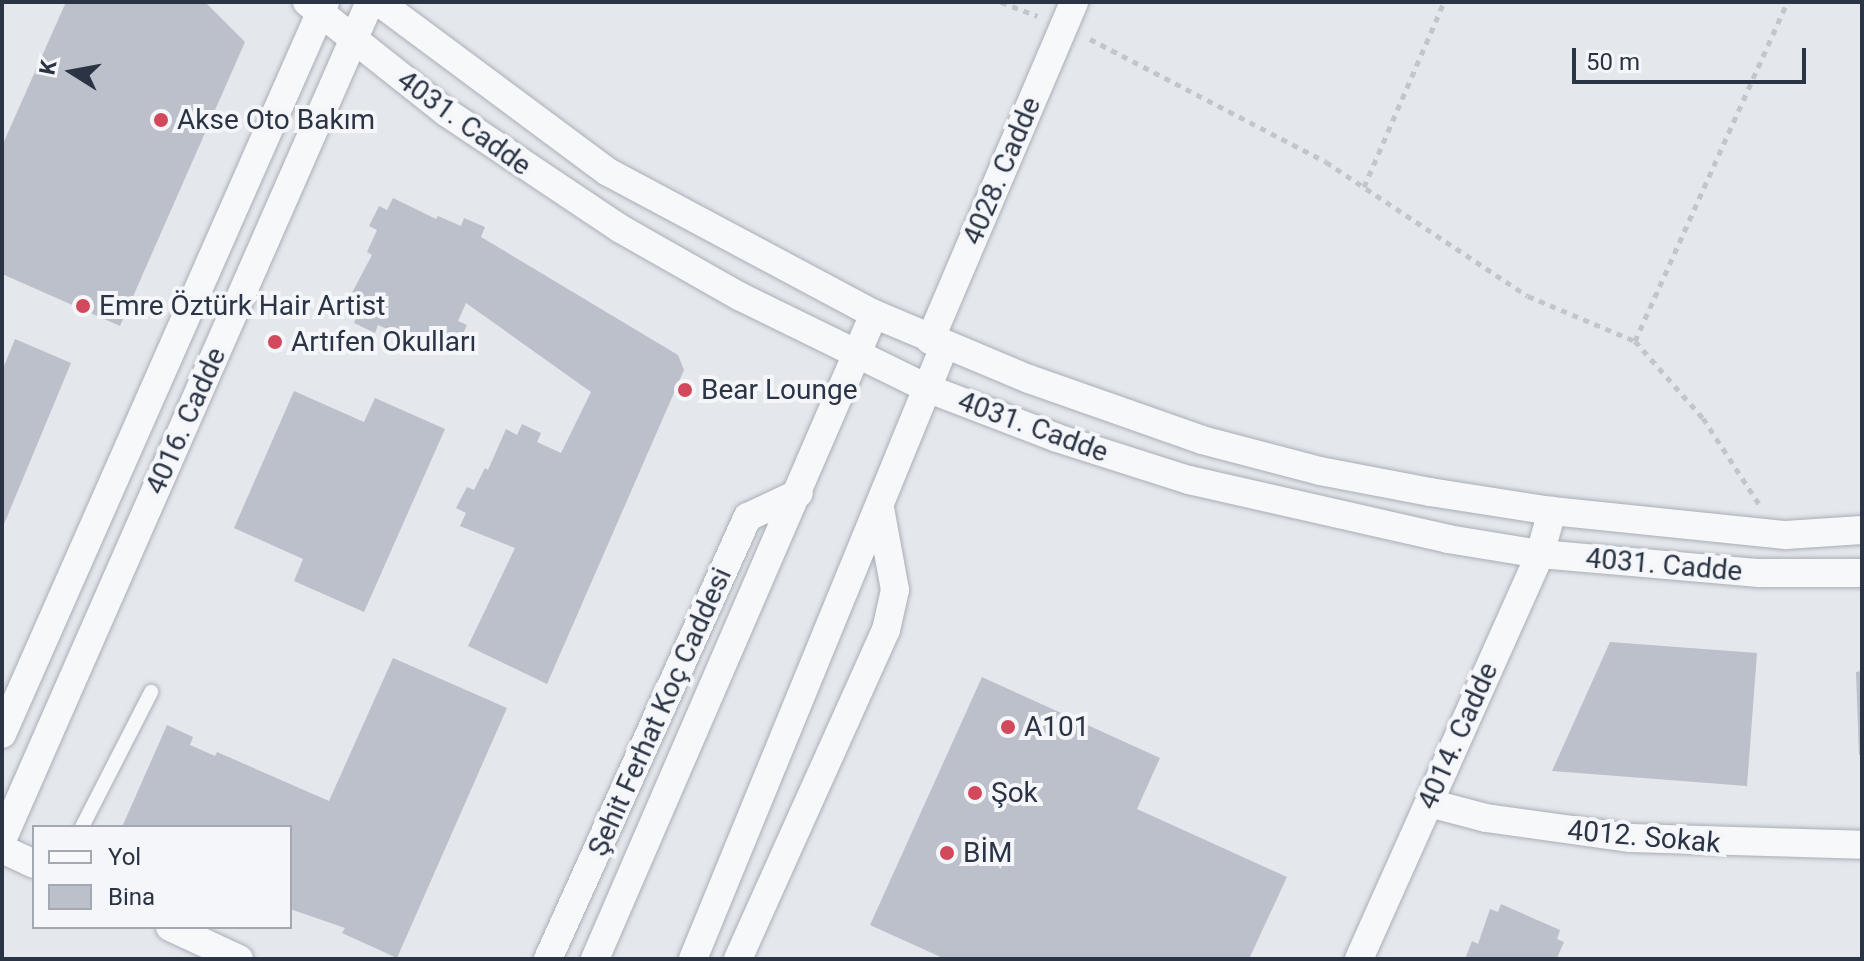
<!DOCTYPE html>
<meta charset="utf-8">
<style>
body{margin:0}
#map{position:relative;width:1864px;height:961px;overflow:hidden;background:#e4e7ec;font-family:Roboto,sans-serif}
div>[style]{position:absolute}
.building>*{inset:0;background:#bbc0ca}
.path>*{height:5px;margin-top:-2.5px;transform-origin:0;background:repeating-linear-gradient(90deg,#c2c5cb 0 6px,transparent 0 12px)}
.roads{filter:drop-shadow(0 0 2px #a9aeb7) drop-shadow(0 0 2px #a9aeb7)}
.lane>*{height:14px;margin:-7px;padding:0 7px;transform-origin:7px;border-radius:7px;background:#f7f8fa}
.street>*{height:28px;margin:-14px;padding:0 14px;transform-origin:14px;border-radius:14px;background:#f7f8fa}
.dots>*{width:22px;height:22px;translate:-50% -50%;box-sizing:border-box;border:4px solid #f4f6f9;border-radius:50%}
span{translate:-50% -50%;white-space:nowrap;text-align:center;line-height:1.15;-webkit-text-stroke:8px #f4f6f9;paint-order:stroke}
.poi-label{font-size:28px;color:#2b3445}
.left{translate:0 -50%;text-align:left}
.street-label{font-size:28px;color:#2b3445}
.frame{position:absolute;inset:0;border:4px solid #2b3445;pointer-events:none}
.legend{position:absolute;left:32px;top:825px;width:260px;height:104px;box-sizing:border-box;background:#f4f6f9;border:2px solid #a4a8b1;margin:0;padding:10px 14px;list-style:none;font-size:24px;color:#2b3445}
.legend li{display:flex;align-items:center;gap:16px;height:40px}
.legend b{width:40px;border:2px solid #a4a8b1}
.north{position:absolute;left:32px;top:32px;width:80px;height:80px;-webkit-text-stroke:6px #f4f6f9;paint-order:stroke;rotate:281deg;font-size:22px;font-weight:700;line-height:32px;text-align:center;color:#2b3445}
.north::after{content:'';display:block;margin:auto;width:28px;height:36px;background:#2b3445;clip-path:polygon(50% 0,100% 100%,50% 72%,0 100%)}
.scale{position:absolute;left:1572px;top:48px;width:234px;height:36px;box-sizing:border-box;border:4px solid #2b3445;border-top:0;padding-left:10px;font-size:24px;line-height:28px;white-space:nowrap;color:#2b3445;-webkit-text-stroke:6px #f4f6f9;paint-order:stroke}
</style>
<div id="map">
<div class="building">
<i style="clip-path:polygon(66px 2px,205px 2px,245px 42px,120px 326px,2px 274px,2px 146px)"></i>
<i style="clip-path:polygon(393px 198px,436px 219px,438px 216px,461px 226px,464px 218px,485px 227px,481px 237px,678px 355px,684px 370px,547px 684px,468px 646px,515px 548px,460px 526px,466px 513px,456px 508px,467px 487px,474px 490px,485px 468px,488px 470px,506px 429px,517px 435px,522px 424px,541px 433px,537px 442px,561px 453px,591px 392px,466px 303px,458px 321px,467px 325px,458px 344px,447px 339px,442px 351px,403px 331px,401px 335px,378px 325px,375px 333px,354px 323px,358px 313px,344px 308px,372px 255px,367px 252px,377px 230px,369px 226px,379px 206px,387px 210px)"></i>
<i style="clip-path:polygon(15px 339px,71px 363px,2px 529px,2px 371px)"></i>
<i style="clip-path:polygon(294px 391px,364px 422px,375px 398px,445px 429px,364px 612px,294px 581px,303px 559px,234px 528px)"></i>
<i style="clip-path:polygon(1610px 642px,1757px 653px,1747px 786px,1552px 771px)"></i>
<i style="clip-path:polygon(393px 658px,507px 708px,397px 958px,342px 933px,345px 928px,290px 909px,290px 827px,122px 827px,167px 725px,193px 737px,190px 745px,215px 756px,217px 752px,329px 801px)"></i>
<i style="clip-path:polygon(1862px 671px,1862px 755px,1859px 755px,1856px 672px)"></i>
<i style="clip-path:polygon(982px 677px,1160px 758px,1137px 809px,1287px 877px,1249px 959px,945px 959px,870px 925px)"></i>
<i style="clip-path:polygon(1501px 904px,1560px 930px,1557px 939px,1564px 942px,1557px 958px,1465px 959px,1472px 941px,1478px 944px,1490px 909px,1498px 912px)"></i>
</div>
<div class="path">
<i style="left:1001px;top:2px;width:39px;rotate:21deg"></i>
<i style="left:1090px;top:39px;width:266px;rotate:27.5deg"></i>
<i style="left:1326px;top:162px;width:242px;rotate:33.6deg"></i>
<i style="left:1528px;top:296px;width:116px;rotate:22.8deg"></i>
<i style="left:1635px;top:341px;width:103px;rotate:48.6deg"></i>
<i style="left:1703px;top:418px;width:103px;rotate:56.9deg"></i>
<i style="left:1364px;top:187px;width:202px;rotate:-66.6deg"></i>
<i style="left:1635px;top:341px;width:372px;rotate:-65.8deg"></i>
</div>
<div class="roads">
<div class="lane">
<i style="left:82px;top:827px;width:152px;rotate:-62.9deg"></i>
</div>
<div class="street">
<i style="left:307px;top:2px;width:177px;rotate:38.4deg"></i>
<i style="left:446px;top:112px;width:211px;rotate:33.8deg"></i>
<i style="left:621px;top:229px;width:136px;rotate:29.6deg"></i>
<i style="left:739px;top:296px;width:212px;rotate:26.1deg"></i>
<i style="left:929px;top:389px;width:137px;rotate:20.9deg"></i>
<i style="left:1057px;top:438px;width:139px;rotate:17.7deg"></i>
<i style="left:1189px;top:480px;width:266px;rotate:12.8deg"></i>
<i style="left:1448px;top:539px;width:93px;rotate:9.3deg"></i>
<i style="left:1540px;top:554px;width:220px;rotate:5deg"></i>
<i style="left:1759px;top:573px;width:103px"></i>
<i style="left:379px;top:2px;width:285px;rotate:36.6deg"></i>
<i style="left:608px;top:172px;width:302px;rotate:28.1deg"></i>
<i style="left:874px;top:314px;width:168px;rotate:22.8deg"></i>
<i style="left:1029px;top:379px;width:183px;rotate:19.4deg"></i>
<i style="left:1202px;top:440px;width:122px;rotate:14.7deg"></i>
<i style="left:1320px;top:471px;width:112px;rotate:10.8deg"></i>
<i style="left:1430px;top:492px;width:123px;rotate:8.9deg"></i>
<i style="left:1552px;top:511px;width:235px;rotate:5.9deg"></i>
<i style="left:1786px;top:535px;width:76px;rotate:-3.8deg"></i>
<i style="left:930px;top:340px;width:367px;rotate:-66.9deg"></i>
<i style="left:2px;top:734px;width:800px;rotate:-66.19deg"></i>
<i style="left:1429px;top:803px;width:59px;rotate:14.7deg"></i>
<i style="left:1486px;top:818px;width:146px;rotate:7.9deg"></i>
<i style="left:1631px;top:838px;width:231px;rotate:1.7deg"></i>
<i style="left:2px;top:840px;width:915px;rotate:-66.29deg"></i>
<i style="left:2px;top:849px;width:35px;rotate:25deg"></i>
<i style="left:170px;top:927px;width:76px;rotate:24.9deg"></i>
<i style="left:548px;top:959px;width:485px;rotate:-65.7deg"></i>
<i style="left:748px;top:517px;width:56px;rotate:-25.2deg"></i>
<i style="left:595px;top:959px;width:703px;rotate:-66.61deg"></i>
<i style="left:693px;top:959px;width:661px;rotate:-67.7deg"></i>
<i style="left:738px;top:959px;width:361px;rotate:-65.8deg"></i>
<i style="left:886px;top:630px;width:41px;rotate:-77.3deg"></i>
<i style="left:895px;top:590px;width:83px;rotate:-100.4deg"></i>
<i style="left:1359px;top:959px;width:444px;rotate:-65.9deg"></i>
<i style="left:1540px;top:554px;width:45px;rotate:-74.4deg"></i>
</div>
</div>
<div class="dots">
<i style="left:161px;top:120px;background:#d1495b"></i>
<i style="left:83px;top:306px;background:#d1495b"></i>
<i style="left:275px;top:342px;background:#d1495b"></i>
<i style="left:685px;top:390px;background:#d1495b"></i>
<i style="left:1008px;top:727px;background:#d1495b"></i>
<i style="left:975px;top:793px;background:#d1495b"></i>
<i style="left:947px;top:853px;background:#d1495b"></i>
</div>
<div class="poi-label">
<span class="left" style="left:177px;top:120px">Akse Oto Bakım</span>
<span class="left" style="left:99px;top:306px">Emre Öztürk Hair Artist</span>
<span class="left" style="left:291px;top:342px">Artıfen Okulları</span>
<span class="left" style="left:701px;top:390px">Bear Lounge</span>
<span class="left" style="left:1024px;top:727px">A101</span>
<span class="left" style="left:991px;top:793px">Şok</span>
<span class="left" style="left:963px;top:853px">BİM</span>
</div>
<div class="street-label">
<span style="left:464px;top:123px;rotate:36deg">4031. Cadde</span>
<span style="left:1002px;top:171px;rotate:-67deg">4028. Cadde</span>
<span style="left:186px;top:421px;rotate:-66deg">4016. Cadde</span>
<span style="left:1033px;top:427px;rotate:20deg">4031. Cadde</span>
<span style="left:1664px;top:565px;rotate:5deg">4031. Cadde</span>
<span style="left:660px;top:712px;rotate:-66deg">Şehit Ferhat Koç Caddesi</span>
<span style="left:1458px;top:736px;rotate:-66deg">4014. Cadde</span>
<span style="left:1644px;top:837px;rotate:5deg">4012. Sokak</span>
</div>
<div class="frame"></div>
<ul class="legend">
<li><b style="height:10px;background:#f7f8fa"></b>Yol</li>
<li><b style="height:22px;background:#bbc0ca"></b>Bina</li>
</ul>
<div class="north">K</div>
<div class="scale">50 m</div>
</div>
